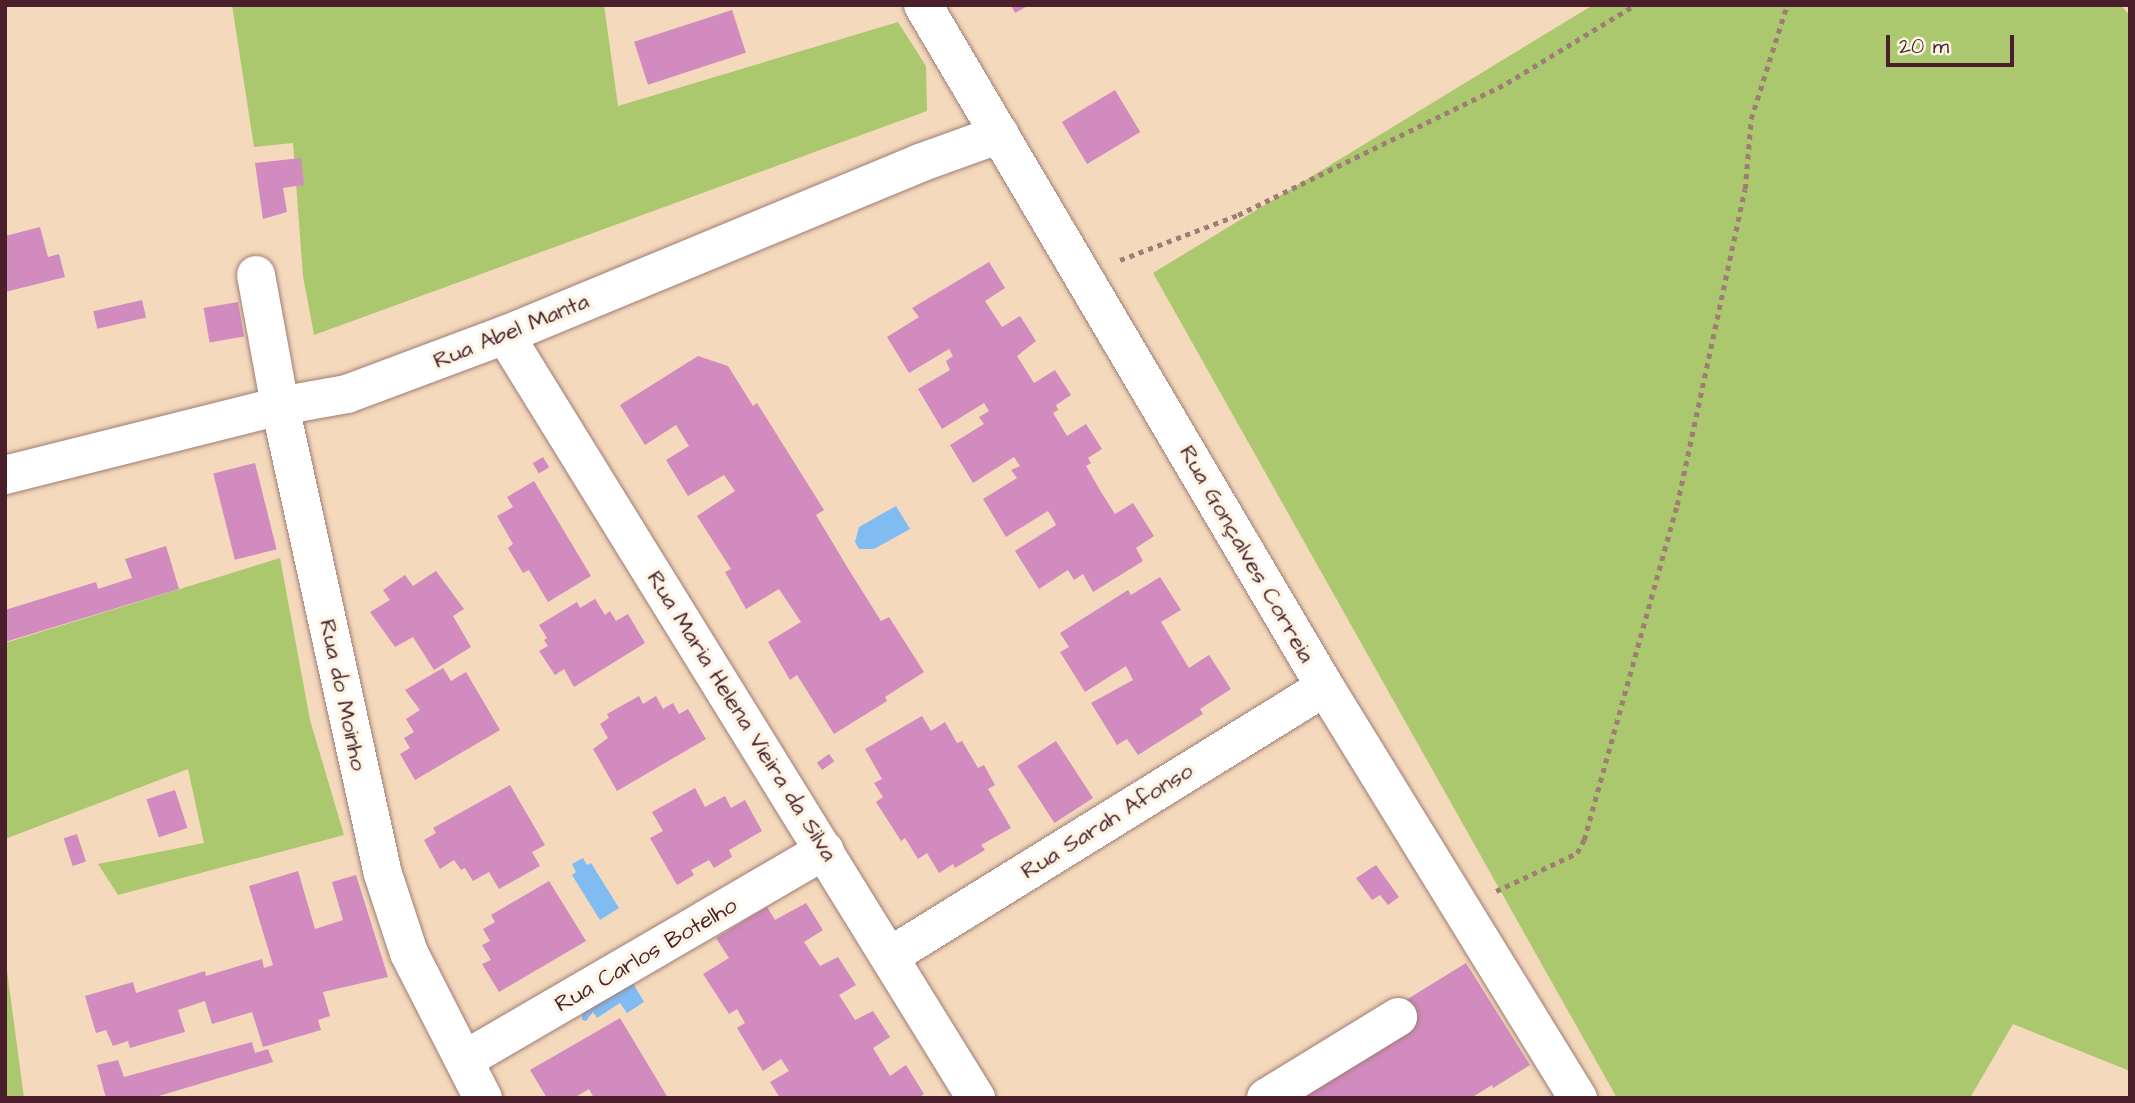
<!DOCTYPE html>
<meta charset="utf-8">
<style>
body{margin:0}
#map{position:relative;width:2135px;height:1103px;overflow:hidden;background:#f4d9bc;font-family:"Architects Daughter",sans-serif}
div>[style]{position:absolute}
.green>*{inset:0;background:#abc86e}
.water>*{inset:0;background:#80bbf2}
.building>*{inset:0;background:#d18bbe;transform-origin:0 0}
.path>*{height:4.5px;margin-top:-2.25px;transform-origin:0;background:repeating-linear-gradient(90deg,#9f7c74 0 5px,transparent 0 10px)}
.roads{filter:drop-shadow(0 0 2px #9f7c74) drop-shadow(0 0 2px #9f7c74)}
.street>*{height:38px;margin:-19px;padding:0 19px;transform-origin:19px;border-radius:19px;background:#fff}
span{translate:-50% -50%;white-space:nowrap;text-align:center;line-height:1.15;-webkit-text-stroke:7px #fcf5e5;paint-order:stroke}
.street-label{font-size:23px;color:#4a1f2b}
.frame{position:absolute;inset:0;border:7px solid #4a1f2b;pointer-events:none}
.scale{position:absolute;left:1886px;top:35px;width:128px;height:32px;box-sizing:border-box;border:4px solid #4a1f2b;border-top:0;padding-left:9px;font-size:21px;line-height:24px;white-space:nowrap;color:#4a1f2b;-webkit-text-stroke:5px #fcf5e5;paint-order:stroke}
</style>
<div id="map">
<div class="green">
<i style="clip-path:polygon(232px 5px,604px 5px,618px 106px,898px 22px,926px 66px,927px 111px,314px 335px,303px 276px,293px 143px,254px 147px)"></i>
<i style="clip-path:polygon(1593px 5px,2121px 5px,2130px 16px,2130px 1071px,2013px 1024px,1970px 1098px,1617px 1098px,1153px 273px)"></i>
<i style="clip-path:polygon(280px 558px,310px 720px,344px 835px,118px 895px,98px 864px,204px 843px,188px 769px,5px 839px,5px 643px)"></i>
<i style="clip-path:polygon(5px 956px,24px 1098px,5px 1098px)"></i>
</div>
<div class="water">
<i style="clip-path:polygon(896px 506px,910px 529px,874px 549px,859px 549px,855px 542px,859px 527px)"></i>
<i style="clip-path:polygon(583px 858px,587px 865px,591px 863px,619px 908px,600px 920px,572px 875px,576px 872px,572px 864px)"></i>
<i style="clip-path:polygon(630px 978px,644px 1002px,627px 1013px,620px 1003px,597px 1018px,593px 1012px,586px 1021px,582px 1020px,582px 1011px,591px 1010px,588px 1004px)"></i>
</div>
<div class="building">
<i style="clip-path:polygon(1011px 5px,1029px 5px,1015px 13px)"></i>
<i style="left:732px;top:10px;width:45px;height:103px;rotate:72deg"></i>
<i style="left:1115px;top:90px;width:49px;height:62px;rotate:59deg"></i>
<i style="clip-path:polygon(301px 158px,304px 185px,283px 188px,287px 212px,263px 219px,255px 163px)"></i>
<i style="clip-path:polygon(40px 227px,48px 257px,59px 254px,65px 277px,5px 292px,5px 236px)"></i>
<i style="clip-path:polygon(989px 262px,1005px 288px,985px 301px,1002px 327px,1020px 316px,1036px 341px,1017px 356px,1034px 383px,1055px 370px,1071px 395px,1056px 405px,1058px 410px,1053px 413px,1067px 436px,1086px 424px,1102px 449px,1088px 458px,1091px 463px,1086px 466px,1101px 492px,1115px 514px,1133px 503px,1154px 536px,1136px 548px,1143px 561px,1093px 592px,1083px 574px,1074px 580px,1068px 570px,1039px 589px,1015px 551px,1056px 525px,1054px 521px,1048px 511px,1006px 537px,983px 499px,1017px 478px,1011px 470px,1020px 466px,1014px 457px,973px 483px,950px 445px,984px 424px,979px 417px,989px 411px,984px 403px,942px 429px,918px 389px,950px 370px,946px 361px,953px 356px,949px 349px,909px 373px,887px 337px,919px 317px,912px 308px)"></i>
<i style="left:142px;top:300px;width:18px;height:50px;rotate:77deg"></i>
<i style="left:238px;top:302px;width:35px;height:35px;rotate:80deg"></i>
<i style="clip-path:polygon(698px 356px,728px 366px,753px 406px,757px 403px,824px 510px,816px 515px,849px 570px,881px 621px,889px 617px,924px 672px,885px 697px,887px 701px,834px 734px,797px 675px,790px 680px,768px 642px,801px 622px,779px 589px,746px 609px,725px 572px,731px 569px,697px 516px,735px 491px,724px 475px,688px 496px,666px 460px,689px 446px,676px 425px,645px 445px,620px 405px)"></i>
<i style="left:543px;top:457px;width:12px;height:12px;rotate:59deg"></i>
<i style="left:255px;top:463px;width:89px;height:43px;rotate:76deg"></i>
<i style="clip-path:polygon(534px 481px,591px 576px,548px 602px,529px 570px,523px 573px,508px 548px,513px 544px,497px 516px,513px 507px,507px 497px)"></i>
<i style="clip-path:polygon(166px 546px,179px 589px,5px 642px,5px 610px,96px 582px,98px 589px,132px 578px,125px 559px)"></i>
<i style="clip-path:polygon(436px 571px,464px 609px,453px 616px,471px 647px,434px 670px,413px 637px,395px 647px,370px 612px,390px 600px,383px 590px,405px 575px,413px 586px)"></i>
<i style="clip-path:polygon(1160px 577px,1181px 610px,1161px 622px,1189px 668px,1209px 655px,1231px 689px,1200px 709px,1203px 714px,1138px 755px,1127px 739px,1117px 745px,1091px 703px,1133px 680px,1126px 666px,1085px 692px,1060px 652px,1069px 647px,1060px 633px,1128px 590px,1131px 595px)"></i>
<i style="clip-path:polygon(595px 599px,605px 615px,610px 611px,616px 621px,628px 614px,645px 643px,574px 687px,564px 669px,555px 675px,539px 651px,548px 646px,544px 640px,547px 638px,539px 625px,577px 602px,580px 608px)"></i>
<i style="clip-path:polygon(443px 668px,451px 681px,466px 672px,500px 730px,415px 780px,400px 754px,410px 748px,404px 738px,414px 732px,406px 719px,420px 710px,405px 690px)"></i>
<i style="clip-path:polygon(639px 696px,643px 704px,656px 696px,663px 709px,673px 703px,679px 714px,688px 709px,706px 739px,617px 791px,593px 749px,608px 738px,600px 724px,609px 718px,607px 714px)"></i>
<i style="clip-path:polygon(922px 716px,931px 731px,945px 722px,957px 743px,962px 741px,978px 768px,984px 765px,995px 785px,988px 789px,1011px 828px,981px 845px,985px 850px,955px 868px,953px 864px,939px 873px,927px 853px,918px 859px,905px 838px,901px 841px,876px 802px,883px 797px,874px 783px,882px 779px,865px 749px)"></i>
<i style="left:1056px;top:741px;width:68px;height:46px;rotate:57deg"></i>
<i style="left:829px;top:754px;width:9px;height:15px;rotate:54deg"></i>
<i style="clip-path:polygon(510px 785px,545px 845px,532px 852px,540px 866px,499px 889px,489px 872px,473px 881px,465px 868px,461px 870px,454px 860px,440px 869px,424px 840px,436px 833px,433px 828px)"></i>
<i style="clip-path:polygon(695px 788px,705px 807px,725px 796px,731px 808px,745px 800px,762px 831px,729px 850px,732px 857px,714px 868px,709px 860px,691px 870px,694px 875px,677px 885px,650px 838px,663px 831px,652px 812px)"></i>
<i style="left:175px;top:790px;width:40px;height:30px;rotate:72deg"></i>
<i style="left:77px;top:834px;width:29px;height:14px;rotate:72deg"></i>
<i style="clip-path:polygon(1376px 865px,1399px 897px,1388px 905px,1380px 895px,1372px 900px,1356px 878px)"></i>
<i style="clip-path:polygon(298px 871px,315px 929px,343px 920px,332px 882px,356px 875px,388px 977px,323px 992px,330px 1016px,318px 1020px,321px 1030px,263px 1047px,252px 1012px,212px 1024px,205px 1001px,178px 1010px,185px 1032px,130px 1048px,128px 1041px,113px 1046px,106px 1030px,96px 1033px,85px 996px,133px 982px,136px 993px,205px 971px,206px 976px,262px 959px,264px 968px,273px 965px,249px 886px)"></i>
<i style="clip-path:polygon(549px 881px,586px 941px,499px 992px,482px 964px,491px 960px,482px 945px,490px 941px,483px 929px,495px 922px,491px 915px)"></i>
<i style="clip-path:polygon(806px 903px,823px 930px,804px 942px,820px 966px,838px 957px,856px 985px,839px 995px,855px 1020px,873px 1011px,890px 1037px,873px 1048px,890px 1076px,906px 1065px,924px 1094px,918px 1098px,780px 1098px,770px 1082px,789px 1071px,781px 1059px,763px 1071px,737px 1028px,745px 1023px,737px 1009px,729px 1014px,703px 974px,729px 958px,716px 938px,767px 907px,775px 920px)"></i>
<i style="clip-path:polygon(1466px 963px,1530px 1065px,1493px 1088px,1492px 1085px,1471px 1098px,1247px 1098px)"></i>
<i style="clip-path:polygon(620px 1018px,668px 1098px,594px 1098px,589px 1089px,574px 1098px,547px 1098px,530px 1070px)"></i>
<i style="clip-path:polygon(252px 1042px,255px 1053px,268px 1049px,273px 1062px,152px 1098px,106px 1098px,97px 1065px,118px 1060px,124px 1077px)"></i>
</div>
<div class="path">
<i style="left:1120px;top:260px;width:126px;rotate:-20.9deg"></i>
<i style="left:1238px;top:215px;width:300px;rotate:-26.1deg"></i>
<i style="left:1507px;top:83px;width:150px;rotate:-31.4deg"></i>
<i style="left:1496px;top:891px;width:89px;rotate:-25.1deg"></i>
<i style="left:1577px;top:853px;width:15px;rotate:-62deg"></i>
<i style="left:1584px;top:840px;width:348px;rotate:-74.5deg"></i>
<i style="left:1677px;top:505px;width:323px;rotate:-77.9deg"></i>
<i style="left:1745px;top:189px;width:70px;rotate:-85.1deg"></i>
<i style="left:1751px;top:119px;width:120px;rotate:-72.5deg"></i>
</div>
<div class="roads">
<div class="street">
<i style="left:923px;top:5px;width:792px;rotate:59.48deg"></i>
<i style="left:1325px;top:687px;width:483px;rotate:58.4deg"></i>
<i style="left:256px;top:275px;width:133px;rotate:79.6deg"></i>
<i style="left:280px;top:406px;width:476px;rotate:77.6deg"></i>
<i style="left:382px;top:871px;width:86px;rotate:71.8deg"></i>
<i style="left:409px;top:953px;width:163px;rotate:63deg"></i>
<i style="left:505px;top:335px;width:897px;rotate:58.31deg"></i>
<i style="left:5px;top:475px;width:284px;rotate:-14.1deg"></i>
<i style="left:280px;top:406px;width:68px;rotate:-10.2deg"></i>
<i style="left:347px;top:394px;width:169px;rotate:-20.5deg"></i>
<i style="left:505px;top:335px;width:449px;rotate:-22.5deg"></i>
<i style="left:920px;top:163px;width:85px;rotate:-19.9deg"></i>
<i style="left:890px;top:956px;width:511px;rotate:-31.73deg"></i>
<i style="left:466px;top:1059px;width:415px;rotate:-30.2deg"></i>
<i style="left:1266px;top:1098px;width:155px;rotate:-31.5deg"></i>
</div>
</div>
<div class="street-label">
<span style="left:511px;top:331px;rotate:-22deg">Rua Abel Manta</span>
<span style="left:1247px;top:554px;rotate:60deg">Rua Gonçalves Correia</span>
<span style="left:343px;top:695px;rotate:78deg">Rua do Moinho</span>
<span style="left:742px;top:716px;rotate:58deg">Rua Maria Helena Vieira da Silva</span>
<span style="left:1107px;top:821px;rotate:-32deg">Rua Sarah Afonso</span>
<span style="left:646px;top:955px;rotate:-30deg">Rua Carlos Botelho</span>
</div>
<div class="frame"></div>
<div class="scale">20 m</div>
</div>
